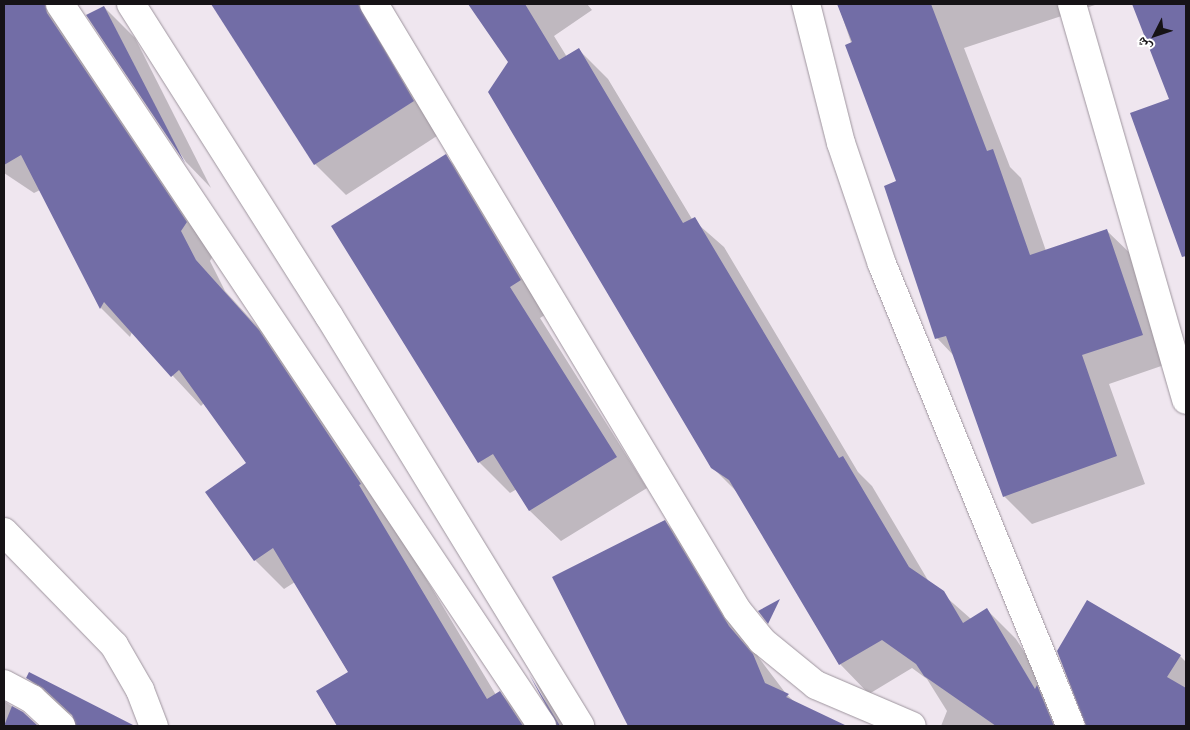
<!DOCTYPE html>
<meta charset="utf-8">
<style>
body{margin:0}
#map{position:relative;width:1190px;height:730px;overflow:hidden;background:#efe6ef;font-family:Ubuntu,"Noto Naskh Arabic",sans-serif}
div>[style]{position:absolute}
.shadow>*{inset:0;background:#0003}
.building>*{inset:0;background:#726da6}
.roads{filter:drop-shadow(0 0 1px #9e959e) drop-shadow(0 0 1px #9e959e)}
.minor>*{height:28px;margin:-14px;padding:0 14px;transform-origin:14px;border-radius:14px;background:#fff}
span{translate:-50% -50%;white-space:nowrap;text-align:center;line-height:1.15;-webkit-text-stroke:4.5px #fff;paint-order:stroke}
.frame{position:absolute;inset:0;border:5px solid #161316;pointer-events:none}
.north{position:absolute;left:1130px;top:10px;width:50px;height:50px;-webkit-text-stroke:4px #fff;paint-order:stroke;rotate:229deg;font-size:14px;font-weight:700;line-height:20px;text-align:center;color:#161316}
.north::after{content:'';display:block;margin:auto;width:18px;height:22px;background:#161316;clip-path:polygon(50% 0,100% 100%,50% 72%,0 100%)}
</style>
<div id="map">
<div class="shadow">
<i style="clip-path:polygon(4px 4px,74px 4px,215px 252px,210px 261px,225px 291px,288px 360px,388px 515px,496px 695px,500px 693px,532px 726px,339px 726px,318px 692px,349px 673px,295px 582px,284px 589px,255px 560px,247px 463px,204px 403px,201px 406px,132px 332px,130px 337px,101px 308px,40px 190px,34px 193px,4px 173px)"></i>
<i style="clip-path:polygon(212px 4px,373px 4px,443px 132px,346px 195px,315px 164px)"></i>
<i style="clip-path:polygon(470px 4px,587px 4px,592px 10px,554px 36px,567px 57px,579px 50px,608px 79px,692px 219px,724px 247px,858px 472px,872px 486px,929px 582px,971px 619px,987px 610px,1016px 639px,1071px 726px,941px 726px,947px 711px,927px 679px,912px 668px,869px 694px,840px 664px,738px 493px,712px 467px,510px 62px)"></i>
<i style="clip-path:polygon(838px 4px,1098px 4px,964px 48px,1010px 167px,1021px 178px,1046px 251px,1106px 230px,1135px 258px,1170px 363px,1109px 384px,1145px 484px,1032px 524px,1004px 496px,955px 357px,937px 338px,898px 182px)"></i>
<i style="clip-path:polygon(1134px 4px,1186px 4px,1186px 251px,1169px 218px,1171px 99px)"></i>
<i style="clip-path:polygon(104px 7px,135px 38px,211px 188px,186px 162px,88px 15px)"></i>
<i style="clip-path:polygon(445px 156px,476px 186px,551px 311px,540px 318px,647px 488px,561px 541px,530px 511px,517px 489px,510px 493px,479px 462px,333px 226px)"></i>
<i style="clip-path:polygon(664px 521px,695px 552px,759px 658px,787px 695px,796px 703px,844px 726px,630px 726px,554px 577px)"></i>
<i style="clip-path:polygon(1180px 656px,1186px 662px,1186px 726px,1086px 726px,1087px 720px)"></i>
<i style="clip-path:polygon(28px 678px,101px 710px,117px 726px,76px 726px,77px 721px,72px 715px,56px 707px)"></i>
<i style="clip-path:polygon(535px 681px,558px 705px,571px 726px,558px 726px)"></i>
<i style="clip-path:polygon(4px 701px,22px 713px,38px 726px,4px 726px)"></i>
</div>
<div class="building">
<i style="clip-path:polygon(4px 4px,45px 4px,47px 13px,187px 222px,181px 231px,196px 260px,259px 330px,361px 484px,359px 485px,487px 699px,500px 691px,523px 726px,337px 726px,316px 691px,348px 672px,273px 548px,254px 561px,205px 492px,246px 463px,179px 370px,171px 377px,104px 302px,100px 309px,21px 155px,4px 165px)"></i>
<i style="clip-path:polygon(211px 4px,358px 4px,414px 101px,314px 165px)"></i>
<i style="clip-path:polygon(468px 4px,525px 4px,559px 60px,579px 48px,683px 223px,695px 217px,839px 458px,843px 456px,909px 567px,944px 591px,963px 623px,987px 608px,1035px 689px,1037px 685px,1054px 726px,996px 726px,924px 676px,916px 664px,882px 640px,839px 665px,729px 480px,711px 468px,488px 92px,508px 62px)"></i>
<i style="clip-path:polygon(837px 4px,931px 4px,987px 151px,993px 149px,1030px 255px,1107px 229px,1143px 335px,1082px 355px,1117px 456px,1003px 497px,946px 336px,935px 339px,884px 186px,896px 181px,845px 45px,852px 42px)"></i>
<i style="clip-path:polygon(1132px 4px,1186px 4px,1186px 256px,1182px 257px,1130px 113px,1169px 99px)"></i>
<i style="clip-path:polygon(104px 6px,185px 163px,86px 15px)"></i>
<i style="clip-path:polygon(446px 154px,521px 280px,510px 287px,617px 457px,529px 511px,493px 454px,478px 463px,331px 226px)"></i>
<i style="clip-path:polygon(665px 520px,729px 626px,753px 654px,765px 683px,789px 694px,786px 697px,847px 726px,628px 726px,552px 577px)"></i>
<i style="clip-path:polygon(780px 599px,768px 624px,758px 611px)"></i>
<i style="clip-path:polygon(1087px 600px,1181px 655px,1167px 677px,1186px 688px,1186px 726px,1086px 726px,1057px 651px)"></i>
<i style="clip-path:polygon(29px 672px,135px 726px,76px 726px,72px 715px,43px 688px,26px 678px)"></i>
<i style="clip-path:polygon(529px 674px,560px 726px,557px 726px)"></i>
<i style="clip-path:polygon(12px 706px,23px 712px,38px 726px,4px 726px)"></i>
</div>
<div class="roads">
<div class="minor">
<i style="left:60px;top:4px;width:868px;rotate:56.27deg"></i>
<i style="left:131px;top:4px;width:370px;rotate:57.6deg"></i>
<i style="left:329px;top:316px;width:481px;rotate:58.5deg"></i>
<i style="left:374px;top:4px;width:706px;rotate:59.08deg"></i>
<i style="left:737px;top:610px;width:40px;rotate:51deg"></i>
<i style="left:762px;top:641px;width:70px;rotate:39.2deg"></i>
<i style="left:816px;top:685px;width:104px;rotate:23.1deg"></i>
<i style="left:806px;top:4px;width:143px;rotate:75.9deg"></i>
<i style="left:841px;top:143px;width:128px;rotate:71.3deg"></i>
<i style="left:882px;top:264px;width:499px;rotate:67.8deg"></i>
<i style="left:1072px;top:4px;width:412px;rotate:73.9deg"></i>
<i style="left:4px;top:532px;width:158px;rotate:45.8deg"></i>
<i style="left:114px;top:645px;width:52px;rotate:60deg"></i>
<i style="left:140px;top:690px;width:39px;rotate:69deg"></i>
<i style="left:4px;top:684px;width:32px;rotate:28deg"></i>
<i style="left:32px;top:699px;width:40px;rotate:43deg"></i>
</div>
</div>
<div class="frame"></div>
<div class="north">ش</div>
</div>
